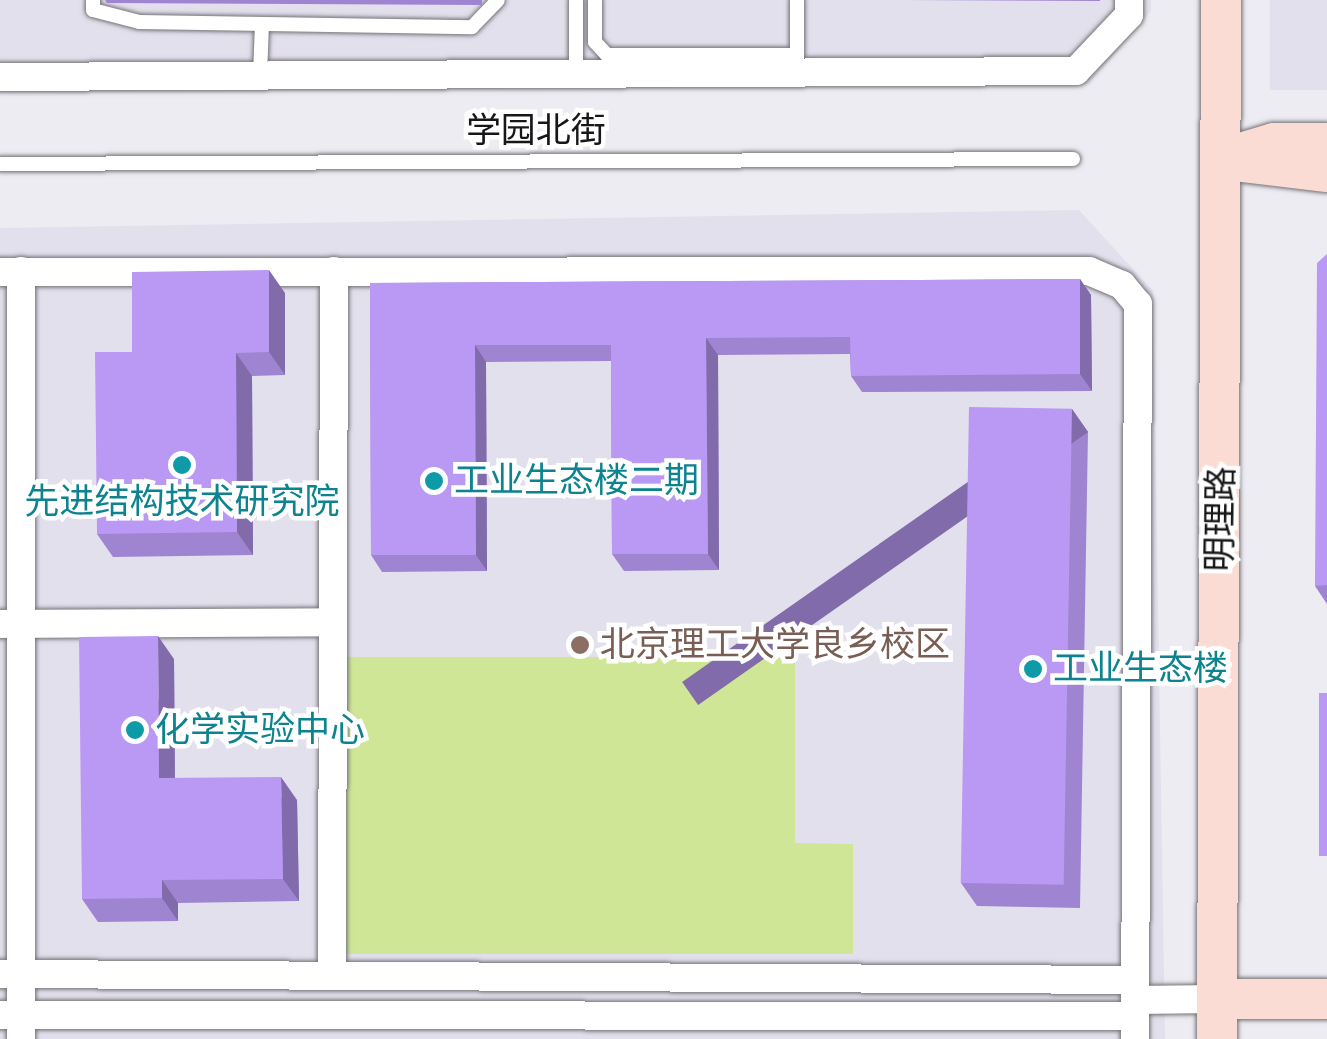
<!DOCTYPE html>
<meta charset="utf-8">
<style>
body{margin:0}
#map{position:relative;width:1327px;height:1039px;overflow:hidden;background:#edecf2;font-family:Signika,"Noto Sans SC",sans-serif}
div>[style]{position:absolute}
.built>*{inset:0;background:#e3e0ed;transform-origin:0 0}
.green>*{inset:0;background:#d0e697}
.roads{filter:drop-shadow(0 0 2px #757378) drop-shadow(0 0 2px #757378)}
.lane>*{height:14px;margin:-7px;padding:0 7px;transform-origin:7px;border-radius:7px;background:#fff}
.street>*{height:28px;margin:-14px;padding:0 14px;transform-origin:14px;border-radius:14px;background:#fff}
.secondary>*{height:40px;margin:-20px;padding:0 20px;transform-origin:20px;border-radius:20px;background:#fbdcd4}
.wall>*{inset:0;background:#9f84d1}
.shaded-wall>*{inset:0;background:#826baa;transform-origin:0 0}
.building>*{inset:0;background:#b999f3;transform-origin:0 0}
.dots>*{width:28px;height:28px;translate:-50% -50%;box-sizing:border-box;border:5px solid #fff;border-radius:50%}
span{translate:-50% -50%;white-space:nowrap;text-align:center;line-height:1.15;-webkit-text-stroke:9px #fff;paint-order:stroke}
.street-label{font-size:35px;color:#171618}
.culture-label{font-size:35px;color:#0d838f}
.left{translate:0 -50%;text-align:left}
.education-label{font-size:35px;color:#785e54}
</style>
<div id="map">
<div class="built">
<i style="clip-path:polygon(0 0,1151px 0,1151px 11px,1089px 84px,0 93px)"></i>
<i style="left:1270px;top:0;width:57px;height:90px"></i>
<i style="clip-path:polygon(1079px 210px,1153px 291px,1165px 1039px,0 1039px,0 228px)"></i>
</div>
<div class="green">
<i style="clip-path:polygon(344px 657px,795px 657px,795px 843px,853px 844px,853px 954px,344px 954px)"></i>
</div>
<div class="roads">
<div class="lane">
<i style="left:93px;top:0;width:10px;rotate:90deg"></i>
<i style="left:93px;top:10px;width:48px;rotate:14.6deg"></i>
<i style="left:139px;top:22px;width:333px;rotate:0.9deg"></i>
<i style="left:472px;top:27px;width:37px;rotate:-46deg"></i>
<i style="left:576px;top:0;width:74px;rotate:90deg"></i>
<i style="left:595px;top:0;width:42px;rotate:90deg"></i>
<i style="left:595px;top:42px;width:18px;rotate:47deg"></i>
<i style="left:607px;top:55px;width:190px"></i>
<i style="left:797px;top:0;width:62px;rotate:90deg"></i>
<i style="left:260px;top:76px;width:52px;rotate:-87.8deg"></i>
<i style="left:0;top:164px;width:1073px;rotate:-0.27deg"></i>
</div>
<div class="street">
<i style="left:0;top:77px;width:1076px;rotate:-0.32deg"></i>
<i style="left:1076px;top:71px;width:77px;rotate:-46.6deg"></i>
<i style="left:1129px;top:15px;width:15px;rotate:-90deg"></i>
<i style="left:21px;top:271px;width:768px;rotate:90deg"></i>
<i style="left:0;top:272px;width:1089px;rotate:-0.05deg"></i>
<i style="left:1089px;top:271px;width:36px;rotate:23deg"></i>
<i style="left:1122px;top:285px;width:25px;rotate:50deg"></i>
<i style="left:1138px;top:304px;width:735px;rotate:90.23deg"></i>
<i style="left:0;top:624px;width:333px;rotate:-0.3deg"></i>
<i style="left:0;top:974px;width:1135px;rotate:0.3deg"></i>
<i style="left:332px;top:976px;width:705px;rotate:-89.84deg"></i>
<i style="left:1135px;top:1000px;width:82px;rotate:-0.7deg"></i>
<i style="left:0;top:1015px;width:1135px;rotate:0.05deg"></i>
</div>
<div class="secondary">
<i style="left:1221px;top:159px;width:55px;rotate:-16.8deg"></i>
<i style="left:1274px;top:143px;width:53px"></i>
<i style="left:1225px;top:160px;width:103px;rotate:6.7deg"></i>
<i style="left:1217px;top:999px;width:110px"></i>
<i style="left:1217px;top:1039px;width:1039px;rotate:-89.78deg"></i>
</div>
</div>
<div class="wall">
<i style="clip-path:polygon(105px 0,482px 0,482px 5px,107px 3px)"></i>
<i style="clip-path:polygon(905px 0,1100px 0,1100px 1px)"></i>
<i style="clip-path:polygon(1327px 254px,1327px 604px,1315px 586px)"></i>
<i style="clip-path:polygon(1080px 279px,1091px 295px,1092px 391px,862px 392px,851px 376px,850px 354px,718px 355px,719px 570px,624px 571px,612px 554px,611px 361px,486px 362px,487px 571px,382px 572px,371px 555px,370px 283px)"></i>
<i style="clip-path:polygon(285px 293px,285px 375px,252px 376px,253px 555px,113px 557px,97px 534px,132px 352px)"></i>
<i style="clip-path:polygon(1072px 409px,1088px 432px,1080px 908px,977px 906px,961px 883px)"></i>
<i style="clip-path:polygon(174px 659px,175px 778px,297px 800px,299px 901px,178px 903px,178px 921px,98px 922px,82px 899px)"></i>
</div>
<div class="shaded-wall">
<i style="clip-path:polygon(269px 270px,285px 293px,285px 375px,269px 352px)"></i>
<i style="clip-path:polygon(1080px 279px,1091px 295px,1092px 391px,1080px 374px)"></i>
<i style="clip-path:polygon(706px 338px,718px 355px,719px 570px,708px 554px)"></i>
<i style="clip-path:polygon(475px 345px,486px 362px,487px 571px,476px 555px)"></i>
<i style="clip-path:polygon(236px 353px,252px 376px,253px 555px,237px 532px)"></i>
<i style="left:1072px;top:409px;width:28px;height:476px;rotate:55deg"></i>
<i style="clip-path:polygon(158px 636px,174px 659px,175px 801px,159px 778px)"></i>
<i style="clip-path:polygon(281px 777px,297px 800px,299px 901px,283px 879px)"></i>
<i style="clip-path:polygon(162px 880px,178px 903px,178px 921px,162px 898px)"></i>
</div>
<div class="building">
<i style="clip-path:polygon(1327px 254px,1327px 585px,1315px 586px,1317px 263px)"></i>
<i style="clip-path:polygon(269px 270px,269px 352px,236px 353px,237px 532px,97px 534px,95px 352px,132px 352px,132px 272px)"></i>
<i style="clip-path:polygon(1080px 279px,1080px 374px,851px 376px,850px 337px,706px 338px,708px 554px,612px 554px,611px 345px,475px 345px,476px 555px,371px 555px,370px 283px)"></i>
<i style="left:969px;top:407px;width:103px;height:476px;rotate:1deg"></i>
<i style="clip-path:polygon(158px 636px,159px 778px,281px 777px,283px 879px,162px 880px,162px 898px,82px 899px,79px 637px)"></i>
<i style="left:1327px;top:693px;width:163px;height:8px;rotate:90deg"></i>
</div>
<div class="dots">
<i style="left:182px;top:465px;background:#0f9aa8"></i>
<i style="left:434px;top:481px;background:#0f9aa8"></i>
<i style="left:580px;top:645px;background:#8d6e63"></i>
<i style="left:1033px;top:669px;background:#0f9aa8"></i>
<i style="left:135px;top:730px;background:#0f9aa8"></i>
</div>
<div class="street-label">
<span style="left:536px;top:131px">学园北街</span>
<span style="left:1221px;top:519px;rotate:-89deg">明理路</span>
</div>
<div class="culture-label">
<span class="left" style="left:454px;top:481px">工业生态楼二期</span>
<span style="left:182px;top:502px">先进结构技术研究院</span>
<span class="left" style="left:1053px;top:669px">工业生态楼</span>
<span class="left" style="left:155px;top:730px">化学实验中心</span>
</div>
<div class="education-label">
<span class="left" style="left:600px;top:645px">北京理工大学良乡校区</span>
</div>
</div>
